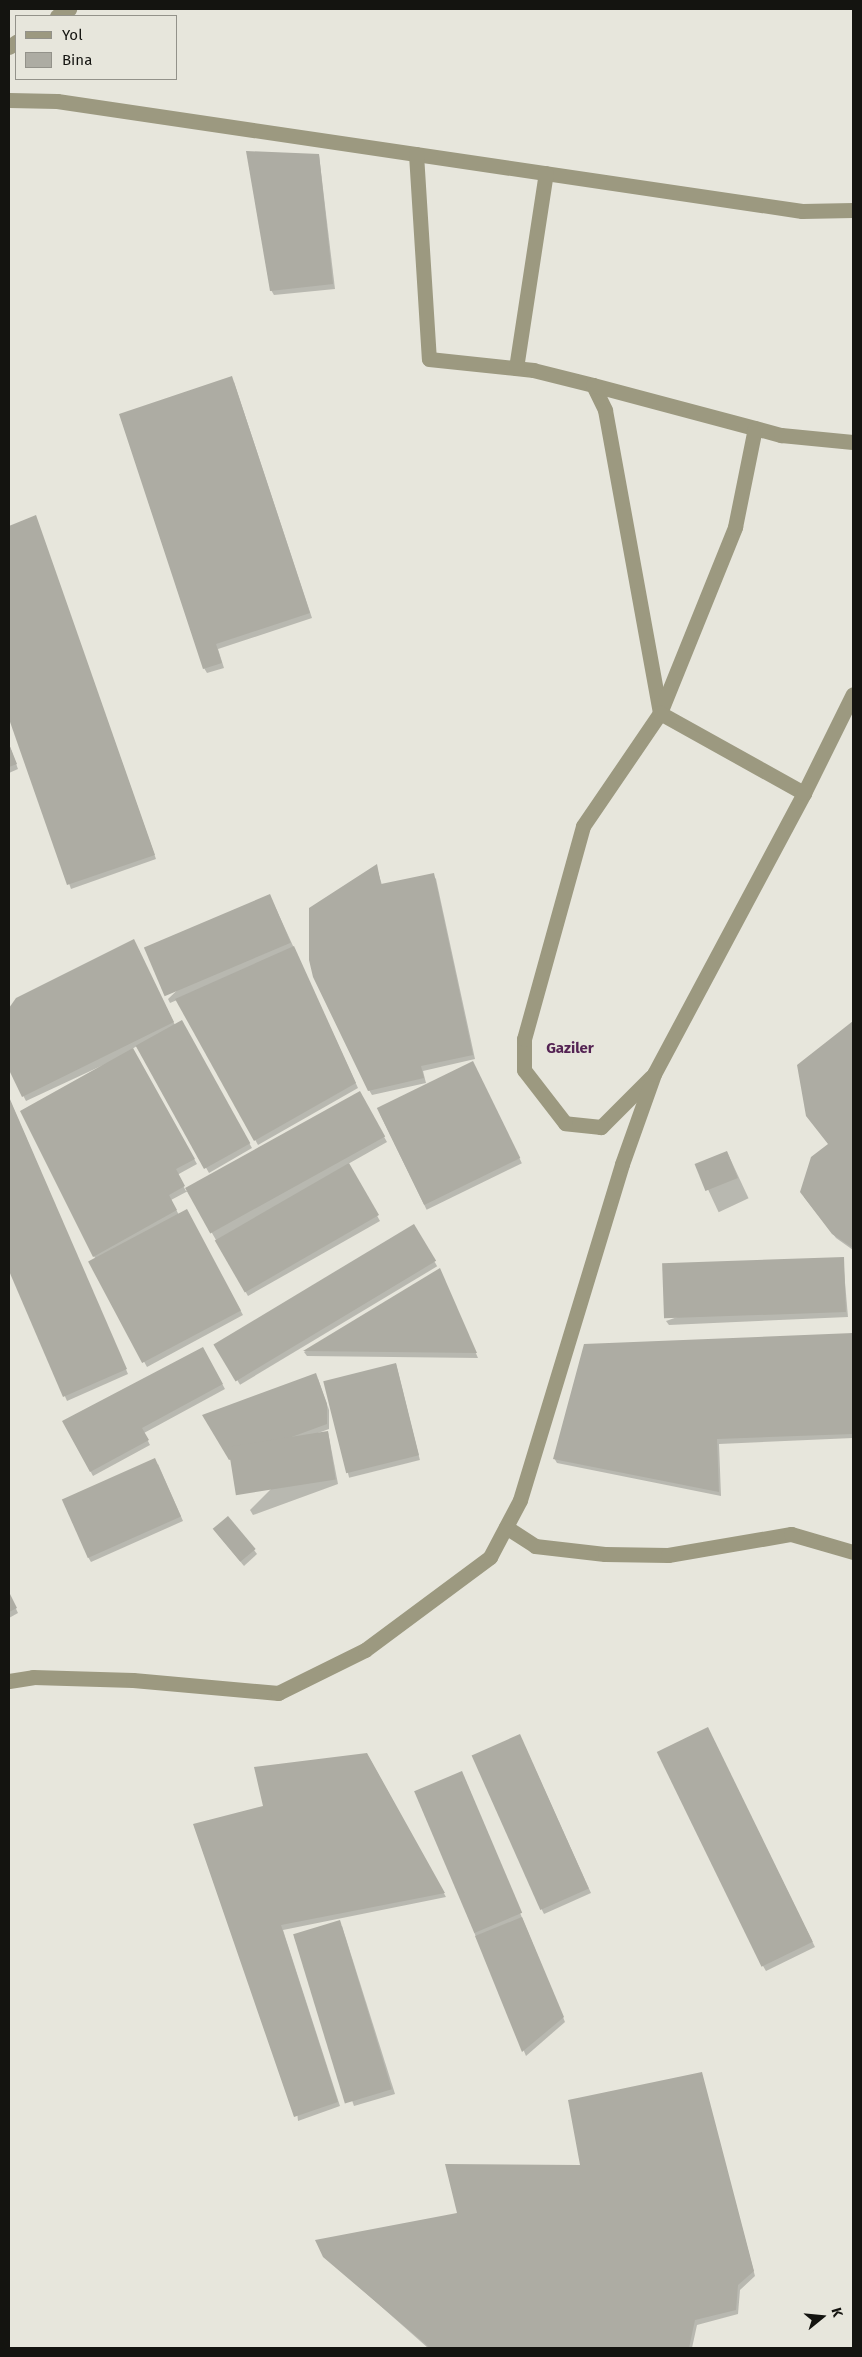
<!DOCTYPE html>
<style>
body{margin:0}
#map{position:relative;width:862px;height:2357px;overflow:hidden;background:#e7e6dc;font-family:"Fira Sans",sans-serif}
div>[style]{position:absolute}
.shadow>*{inset:0;background:#0003;transform-origin:0 0}
.building>*{inset:0;background:#adaca3;transform-origin:0 0}
.minor>*{height:15px;margin:-7.5px;padding:0 7.5px;transform-origin:7.5px;border-radius:7.5px;background:#9c9980}
span{translate:-50% -50%;white-space:nowrap;text-align:center;line-height:1.15;-webkit-text-stroke:4.5px #e7e6dc;paint-order:stroke}
.quarter-label{font-size:15px;color:#542353;font-weight:700}
.frame{position:absolute;inset:0;border:10px solid #141410;pointer-events:none}
.legend{position:absolute;left:15px;top:15px;width:162px;height:65px;box-sizing:border-box;background:#e7e6dc;border:1px solid #93928a;margin:0;padding:6px 9px;list-style:none;font-size:15px;color:#141410}
.legend li{display:flex;align-items:center;gap:10px;height:25px}
.legend b{width:25px;border:1px solid #93928a}
.north{position:absolute;left:797px;top:2292px;width:50px;height:50px;-webkit-text-stroke:4px #e7e6dc;paint-order:stroke;rotate:73deg;font-size:14px;font-weight:700;line-height:20px;text-align:center;color:#141410}
.north::after{content:'';display:block;margin:auto;width:18px;height:22px;background:#141410;clip-path:polygon(50% 0,100% 100%,50% 72%,0 100%)}
</style>
<div id="map">
<div class="shadow">
<i style="clip-path:polygon(319px 155px,335px 289px,274px 295px,271px 290px)"></i>
<i style="clip-path:polygon(234px 382px,312px 618px,218px 649px,224px 668px,207px 673px,204px 668px)"></i>
<i style="clip-path:polygon(35px 516px,156px 859px,71px 889px,9px 715px,9px 528px)"></i>
<i style="clip-path:polygon(9px 744px,18px 769px,9px 773px)"></i>
<i style="clip-path:polygon(376px 865px,382px 885px,433px 875px,436px 879px,475px 1059px,423px 1071px,426px 1083px,372px 1095px,369px 1090px)"></i>
<i style="clip-path:polygon(272px 900px,358px 1088px,258px 1145px,177px 1000px,170px 1003px,168px 999px)"></i>
<i style="clip-path:polygon(136px 945px,175px 1025px,181px 1022px,252px 1148px,209px 1173px,137px 1046px,132px 1049px,197px 1164px,177px 1175px,186px 1191px,359px 1093px,387px 1142px,348px 1164px,380px 1221px,248px 1296px,188px 1191px,171px 1200px,179px 1215px,186px 1211px,243px 1315px,147px 1367px,90px 1263px,96px 1260px,22px 1112px,114px 1060px,26px 1101px,9px 1068px,9px 1010px,16px 999px)"></i>
<i style="clip-path:polygon(853px 1023px,853px 1250px,836px 1238px,804px 1197px,829px 1145px,798px 1066px)"></i>
<i style="left:475px;top:1067px;width:107px;height:106px;rotate:64deg"></i>
<i style="clip-path:polygon(9px 1098px,128px 1374px,67px 1401px,9px 1268px)"></i>
<i style="left:727px;top:1152px;width:51px;height:33px;rotate:65deg"></i>
<i style="left:413px;top:1226px;width:47px;height:230px;rotate:59deg"></i>
<i style="clip-path:polygon(843px 1259px,848px 1317px,669px 1325px,666px 1321px)"></i>
<i style="clip-path:polygon(440px 1270px,478px 1358px,307px 1356px,304px 1352px)"></i>
<i style="clip-path:polygon(853px 1334px,853px 1438px,719px 1444px,721px 1496px,557px 1463px,554px 1458px,585px 1345px)"></i>
<i style="clip-path:polygon(203px 1349px,225px 1389px,144px 1433px,150px 1445px,93px 1476px,64px 1422px)"></i>
<i style="left:396px;top:1364px;width:99px;height:73px;rotate:76deg"></i>
<i style="clip-path:polygon(318px 1379px,329px 1410px,329px 1429px,233px 1464px,204px 1415px)"></i>
<i style="clip-path:polygon(328px 1432px,338px 1484px,253px 1515px,250px 1510px)"></i>
<i style="clip-path:polygon(158px 1464px,183px 1521px,91px 1562px,88px 1557px)"></i>
<i style="clip-path:polygon(214px 1530px,254px 1550px,257px 1554px,244px 1566px)"></i>
<i style="clip-path:polygon(9px 1594px,18px 1613px,9px 1618px)"></i>
<i style="clip-path:polygon(710px 1733px,815px 1947px,766px 1971px,763px 1966px)"></i>
<i style="clip-path:polygon(522px 1740px,591px 1893px,544px 1914px,542px 1910px)"></i>
<i style="clip-path:polygon(367px 1754px,446px 1897px,283px 1930px,340px 2106px,298px 2121px,264px 1807px)"></i>
<i style="clip-path:polygon(464px 1777px,565px 2022px,526px 2056px,474px 1932px)"></i>
<i style="clip-path:polygon(342px 1926px,395px 2094px,354px 2106px,294px 1936px)"></i>
<i style="clip-path:polygon(701px 2074px,755px 2276px,740px 2290px,738px 2314px,697px 2325px,692px 2348px,428px 2348px,324px 2256px,459px 2214px,582px 2167px)"></i>
</div>
<div class="building">
<i style="clip-path:polygon(246px 151px,319px 154px,333px 284px,270px 291px)"></i>
<i style="clip-path:polygon(232px 376px,310px 613px,216px 644px,222px 663px,203px 669px,119px 414px)"></i>
<i style="clip-path:polygon(36px 515px,155px 855px,67px 885px,9px 719px,9px 526px)"></i>
<i style="clip-path:polygon(9px 744px,17px 764px,9px 767px)"></i>
<i style="clip-path:polygon(377px 864px,381px 884px,434px 873px,473px 1055px,421px 1066px,424px 1078px,368px 1091px,313px 977px,309px 960px,309px 908px)"></i>
<i style="left:270px;top:894px;width:53px;height:137px;rotate:67deg"></i>
<i style="clip-path:polygon(134px 939px,174px 1022px,22px 1097px,9px 1070px,9px 1008px,16px 998px)"></i>
<i style="clip-path:polygon(294px 946px,356px 1083px,254px 1141px,175px 999px)"></i>
<i style="left:182px;top:1020px;width:141px;height:53px;rotate:61deg"></i>
<i style="clip-path:polygon(853px 1021px,853px 1248px,832px 1234px,800px 1192px,811px 1157px,828px 1144px,806px 1116px,797px 1065px)"></i>
<i style="clip-path:polygon(133px 1048px,195px 1159px,176px 1169px,185px 1186px,169px 1195px,177px 1210px,93px 1257px,20px 1111px)"></i>
<i style="left:473px;top:1061px;width:108px;height:107px;rotate:64deg"></i>
<i style="left:360px;top:1091px;width:52px;height:200px;rotate:61deg"></i>
<i style="clip-path:polygon(9px 1097px,127px 1369px,63px 1397px,9px 1271px)"></i>
<i style="left:727px;top:1151px;width:29px;height:35px;rotate:68deg"></i>
<i style="left:349px;top:1163px;width:60px;height:155px;rotate:60deg"></i>
<i style="left:187px;top:1209px;width:115px;height:112px;rotate:62deg"></i>
<i style="left:414px;top:1224px;width:43px;height:234px;rotate:59deg"></i>
<i style="left:844px;top:1257px;width:55px;height:182px;rotate:88deg"></i>
<i style="clip-path:polygon(440px 1268px,477px 1353px,303px 1351px)"></i>
<i style="clip-path:polygon(853px 1333px,853px 1434px,717px 1439px,719px 1492px,553px 1459px,584px 1344px)"></i>
<i style="clip-path:polygon(203px 1347px,223px 1384px,142px 1428px,149px 1440px,90px 1472px,62px 1421px)"></i>
<i style="left:396px;top:1363px;width:95px;height:75px;rotate:76deg"></i>
<i style="clip-path:polygon(316px 1373px,327px 1404px,327px 1424px,229px 1460px,202px 1415px)"></i>
<i style="left:328px;top:1431px;width:49px;height:101px;rotate:81deg"></i>
<i style="left:155px;top:1458px;width:64px;height:102px;rotate:66deg"></i>
<i style="left:228px;top:1516px;width:43px;height:20px;rotate:50deg"></i>
<i style="clip-path:polygon(9px 1592px,17px 1608px,9px 1612px)"></i>
<i style="left:708px;top:1727px;width:239px;height:57px;rotate:64deg"></i>
<i style="left:520px;top:1734px;width:169px;height:53px;rotate:66deg"></i>
<i style="clip-path:polygon(367px 1753px,445px 1893px,281px 1925px,338px 2102px,294px 2117px,193px 1824px,263px 1806px,254px 1767px)"></i>
<i style="left:462px;top:1771px;width:154px;height:52px;rotate:67deg"></i>
<i style="clip-path:polygon(522px 1917px,564px 2017px,522px 2052px,475px 1936px)"></i>
<i style="left:340px;top:1920px;width:177px;height:49px;rotate:73deg"></i>
<i style="clip-path:polygon(702px 2072px,754px 2271px,738px 2285px,736px 2310px,695px 2320px,689px 2348px,430px 2348px,323px 2257px,315px 2240px,457px 2213px,445px 2164px,580px 2165px,568px 2100px)"></i>
</div>
<div class="minor">
<i style="left:57px;top:16px;width:14px;rotate:-30deg"></i>
<i style="left:9px;top:47px;width:9px;rotate:-36deg"></i>
<i style="left:9px;top:100px;width:48px;rotate:1.2deg"></i>
<i style="left:57px;top:101px;width:753px;rotate:8.4deg"></i>
<i style="left:802px;top:211px;width:51px;rotate:-1.1deg"></i>
<i style="left:416px;top:154px;width:205px;rotate:86.4deg"></i>
<i style="left:429px;top:359px;width:105px;rotate:6deg"></i>
<i style="left:533px;top:370px;width:62px;rotate:14deg"></i>
<i style="left:593px;top:385px;width:28px;rotate:64deg"></i>
<i style="left:605px;top:410px;width:308px;rotate:79.7deg"></i>
<i style="left:516px;top:368px;width:197px;rotate:-81.3deg"></i>
<i style="left:593px;top:385px;width:195px;rotate:14.9deg"></i>
<i style="left:781px;top:435px;width:72px;rotate:5.6deg"></i>
<i style="left:660px;top:713px;width:201px;rotate:-68deg"></i>
<i style="left:735px;top:527px;width:101px;rotate:-78.6deg"></i>
<i style="left:651px;top:1077px;width:71px;rotate:135deg"></i>
<i style="left:601px;top:1127px;width:36px;rotate:-174deg"></i>
<i style="left:565px;top:1123px;width:67px;rotate:-127.7deg"></i>
<i style="left:524px;top:1070px;width:31px;rotate:-90deg"></i>
<i style="left:524px;top:1039px;width:221px;rotate:-74.5deg"></i>
<i style="left:583px;top:826px;width:137px;rotate:-55.7deg"></i>
<i style="left:660px;top:713px;width:165px;rotate:29.1deg"></i>
<i style="left:506px;top:1527px;width:35px;rotate:33deg"></i>
<i style="left:535px;top:1546px;width:70px;rotate:6.5deg"></i>
<i style="left:605px;top:1554px;width:63px;rotate:0.9deg"></i>
<i style="left:668px;top:1555px;width:125px;rotate:-9.7deg"></i>
<i style="left:791px;top:1534px;width:65px;rotate:16.2deg"></i>
<i style="left:9px;top:1681px;width:24px;rotate:-9deg"></i>
<i style="left:33px;top:1677px;width:100px;rotate:1.7deg"></i>
<i style="left:133px;top:1680px;width:146px;rotate:5.1deg"></i>
<i style="left:278px;top:1693px;width:97px;rotate:-26.3deg"></i>
<i style="left:365px;top:1650px;width:156px;rotate:-36.6deg"></i>
<i style="left:490px;top:1557px;width:64px;rotate:-62.2deg"></i>
<i style="left:520px;top:1500px;width:351px;rotate:-73.1deg"></i>
<i style="left:622px;top:1164px;width:96px;rotate:-70.4deg"></i>
<i style="left:654px;top:1074px;width:319px;rotate:-61.9deg"></i>
<i style="left:804px;top:793px;width:110px;rotate:-63.7deg"></i>
</div>
<div class="quarter-label">
<span style="left:570px;top:1049px">Gaziler</span>
</div>
<div class="frame"></div>
<ul class="legend">
<li><b style="height:6px;background:#9c9980"></b>Yol</li>
<li><b style="height:14px;background:#adaca3"></b>Bina</li>
</ul>
<div class="north">K</div>
</div>
